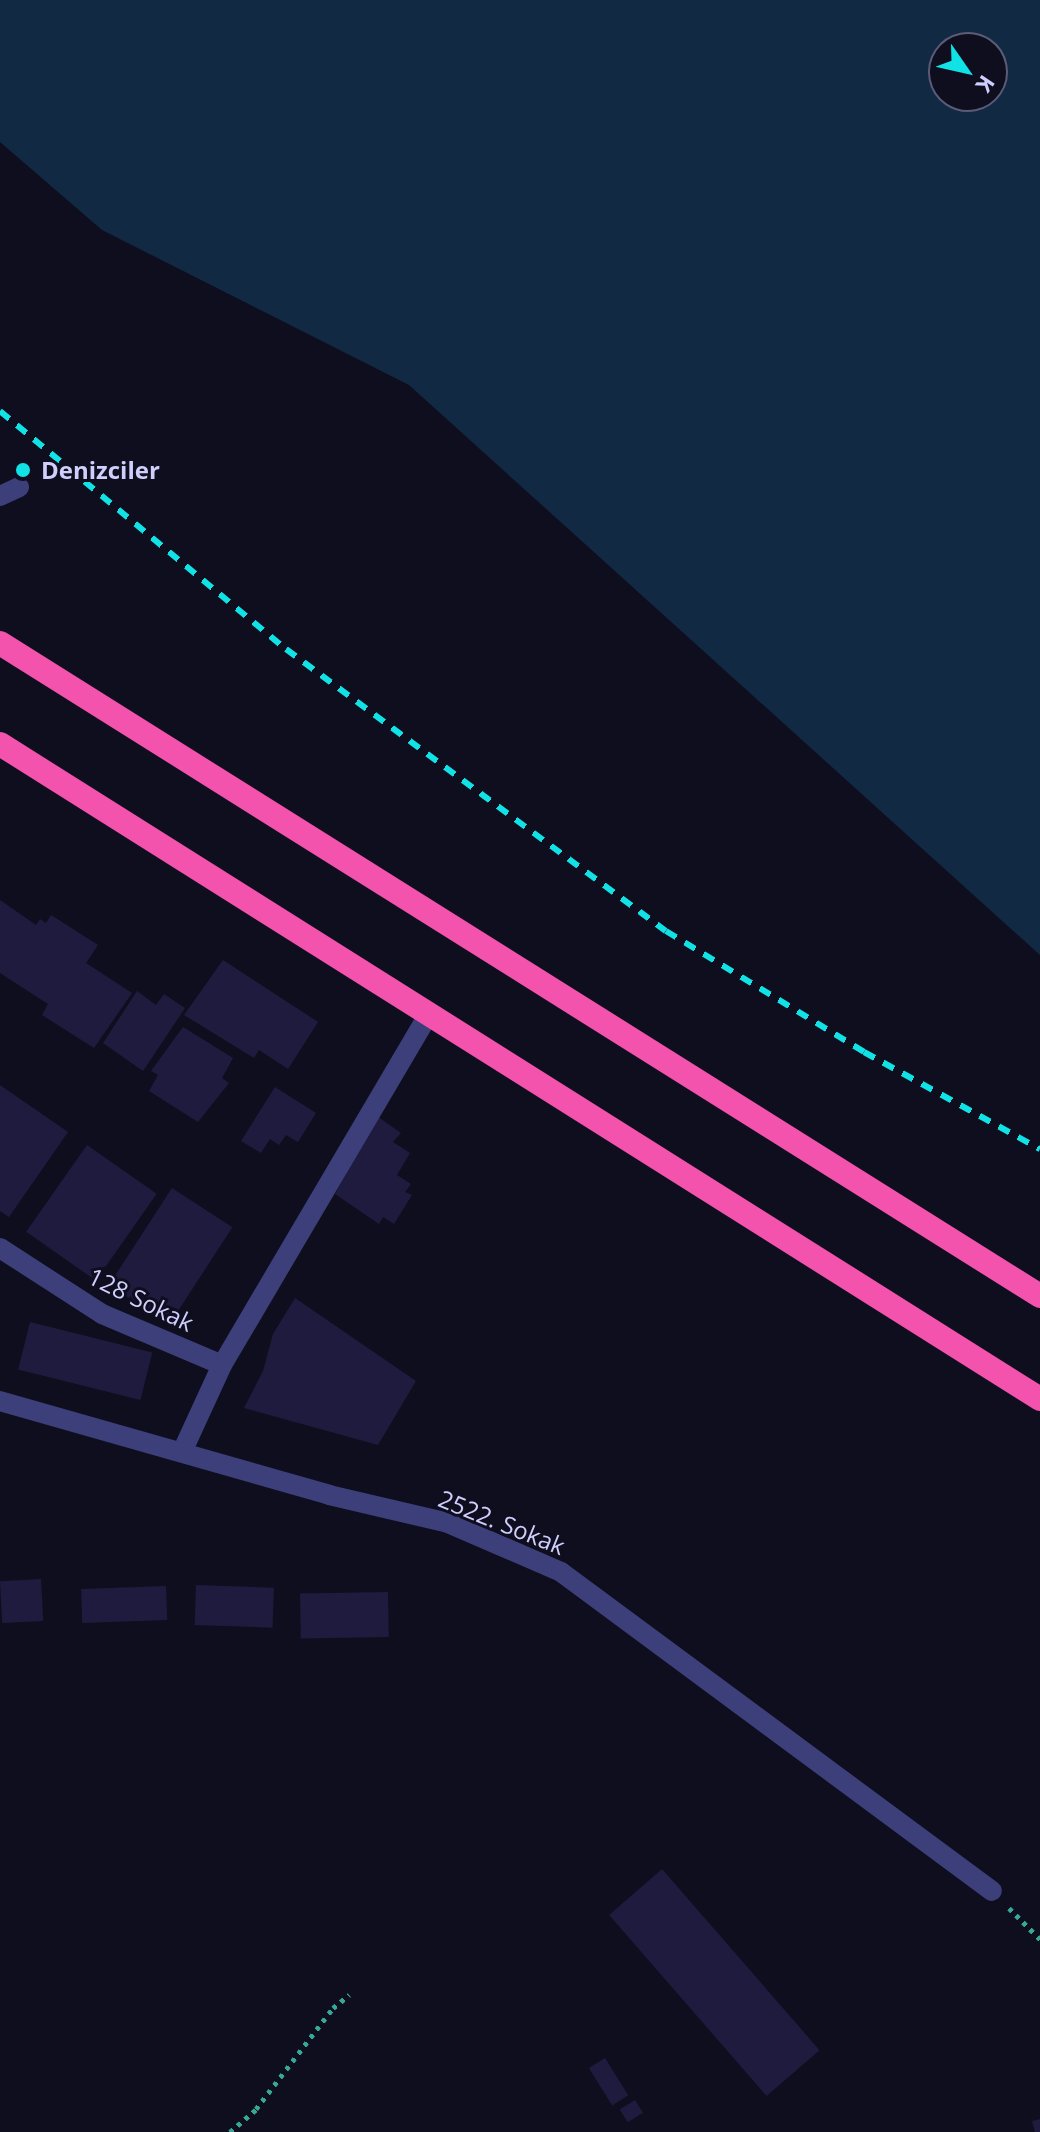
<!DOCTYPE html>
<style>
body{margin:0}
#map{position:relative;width:1040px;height:2132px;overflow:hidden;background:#0f0e1e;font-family:"Open Sans",sans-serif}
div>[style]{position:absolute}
.water>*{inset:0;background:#112943}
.building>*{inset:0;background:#1f1b3e;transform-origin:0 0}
.path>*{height:5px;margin-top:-2.5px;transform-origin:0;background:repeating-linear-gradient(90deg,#36a897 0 4px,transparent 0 10px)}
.minor>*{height:20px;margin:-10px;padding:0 10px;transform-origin:10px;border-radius:10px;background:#3c3f7a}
.highway>*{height:24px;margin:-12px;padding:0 12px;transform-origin:12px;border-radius:12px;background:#f352ad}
.rail>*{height:6px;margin-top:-3px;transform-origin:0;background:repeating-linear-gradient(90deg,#10e2e5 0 12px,transparent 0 22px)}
.dots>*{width:22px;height:22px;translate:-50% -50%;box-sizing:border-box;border:4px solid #0f0e1e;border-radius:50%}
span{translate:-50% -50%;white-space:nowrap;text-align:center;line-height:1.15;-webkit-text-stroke:6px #0f0e1e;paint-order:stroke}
.poi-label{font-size:24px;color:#cfcefc;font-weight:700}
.left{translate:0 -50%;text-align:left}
.street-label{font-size:24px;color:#cfcefc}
.north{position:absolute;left:928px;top:32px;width:80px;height:80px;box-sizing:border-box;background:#0f0e1e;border:2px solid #5c5b77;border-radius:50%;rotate:124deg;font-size:22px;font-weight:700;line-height:32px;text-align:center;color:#cfcefc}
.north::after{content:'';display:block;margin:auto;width:28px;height:36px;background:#10e2e5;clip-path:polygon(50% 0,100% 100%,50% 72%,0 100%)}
</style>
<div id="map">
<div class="water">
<i style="clip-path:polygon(evenodd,0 0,1040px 0,1040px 955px,409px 385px,102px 230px,0 142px,0 0,944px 48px,992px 48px,992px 96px,944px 96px,944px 48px)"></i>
</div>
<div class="building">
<i style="clip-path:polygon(0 900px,36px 925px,40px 919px,46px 923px,51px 915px,98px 945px,86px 963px,132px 993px,94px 1048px,42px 1015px,48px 1004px,0 973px)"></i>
<i style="clip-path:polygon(223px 960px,318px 1022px,288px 1069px,259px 1050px,254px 1058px,184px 1015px)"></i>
<i style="clip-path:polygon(137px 991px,156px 1005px,164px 994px,185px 1008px,143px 1071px,103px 1043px)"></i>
<i style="clip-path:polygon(183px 1027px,233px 1058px,222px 1078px,229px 1083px,198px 1122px,149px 1091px,158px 1075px,151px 1071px)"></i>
<i style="clip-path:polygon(0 1085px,68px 1132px,9px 1217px,0 1211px)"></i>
<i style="clip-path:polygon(275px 1087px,316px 1113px,298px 1142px,286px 1135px,279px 1145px,270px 1139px,261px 1153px,241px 1141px)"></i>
<i style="clip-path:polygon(377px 1116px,401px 1133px,393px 1142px,410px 1153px,397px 1175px,411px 1184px,405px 1192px,412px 1195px,394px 1224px,383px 1217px,379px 1224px,335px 1194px)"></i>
<i style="left:87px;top:1145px;width:85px;height:106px;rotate:35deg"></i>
<i style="left:172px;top:1188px;width:72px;height:116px;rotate:33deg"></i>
<i style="clip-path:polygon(295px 1298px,416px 1381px,378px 1445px,244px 1408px,263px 1371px,273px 1334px)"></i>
<i style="left:30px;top:1322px;width:126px;height:49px;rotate:14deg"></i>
<i style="left:41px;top:1579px;width:42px;height:41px;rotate:87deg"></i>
<i style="left:196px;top:1585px;width:78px;height:40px;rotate:2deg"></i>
<i style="left:166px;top:1586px;width:34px;height:85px;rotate:88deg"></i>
<i style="left:388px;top:1592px;width:45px;height:88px;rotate:89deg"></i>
<i style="left:662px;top:1869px;width:240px;height:70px;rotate:49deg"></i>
<i style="left:605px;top:2058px;width:44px;height:19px;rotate:58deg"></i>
<i style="left:635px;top:2100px;width:15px;height:18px;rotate:58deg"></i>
<i style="clip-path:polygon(1040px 2119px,1040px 2132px,1035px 2132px,1032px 2121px)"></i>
</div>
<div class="path">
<i style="left:1009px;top:1908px;width:44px;rotate:45deg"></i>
<i style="left:230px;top:2132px;width:35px;rotate:-41deg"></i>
<i style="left:256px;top:2109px;width:127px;rotate:-52.7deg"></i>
<i style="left:333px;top:2008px;width:21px;rotate:-39deg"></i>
</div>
<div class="minor">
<i style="left:0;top:496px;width:21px;rotate:-25deg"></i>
<i style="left:0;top:1248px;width:121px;rotate:32.9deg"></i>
<i style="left:102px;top:1314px;width:130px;rotate:23deg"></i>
<i style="left:0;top:1401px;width:342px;rotate:15.9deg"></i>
<i style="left:329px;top:1495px;width:122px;rotate:13.2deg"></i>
<i style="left:448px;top:1523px;width:123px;rotate:23.4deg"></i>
<i style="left:561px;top:1572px;width:536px;rotate:36.51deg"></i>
<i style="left:182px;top:1452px;width:96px;rotate:-65.3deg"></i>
<i style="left:222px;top:1365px;width:407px;rotate:-59.5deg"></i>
</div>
<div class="highway">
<i style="left:0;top:643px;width:1228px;rotate:32.12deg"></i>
<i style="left:0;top:744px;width:1229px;rotate:32.2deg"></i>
</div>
<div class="rail">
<i style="left:0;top:411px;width:372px;rotate:39.8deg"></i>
<i style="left:286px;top:649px;width:473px;rotate:36.6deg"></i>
<i style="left:666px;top:931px;width:232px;rotate:31.4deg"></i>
<i style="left:864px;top:1052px;width:201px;rotate:28.9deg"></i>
</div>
<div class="dots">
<i style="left:23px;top:470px;background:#10e2e5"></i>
</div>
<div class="poi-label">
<span class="left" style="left:41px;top:470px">Denizciler</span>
</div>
<div class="street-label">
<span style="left:141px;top:1299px;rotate:26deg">128 Sokak</span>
<span style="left:502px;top:1522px;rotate:22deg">2522. Sokak</span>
</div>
<div class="north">K</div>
</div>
